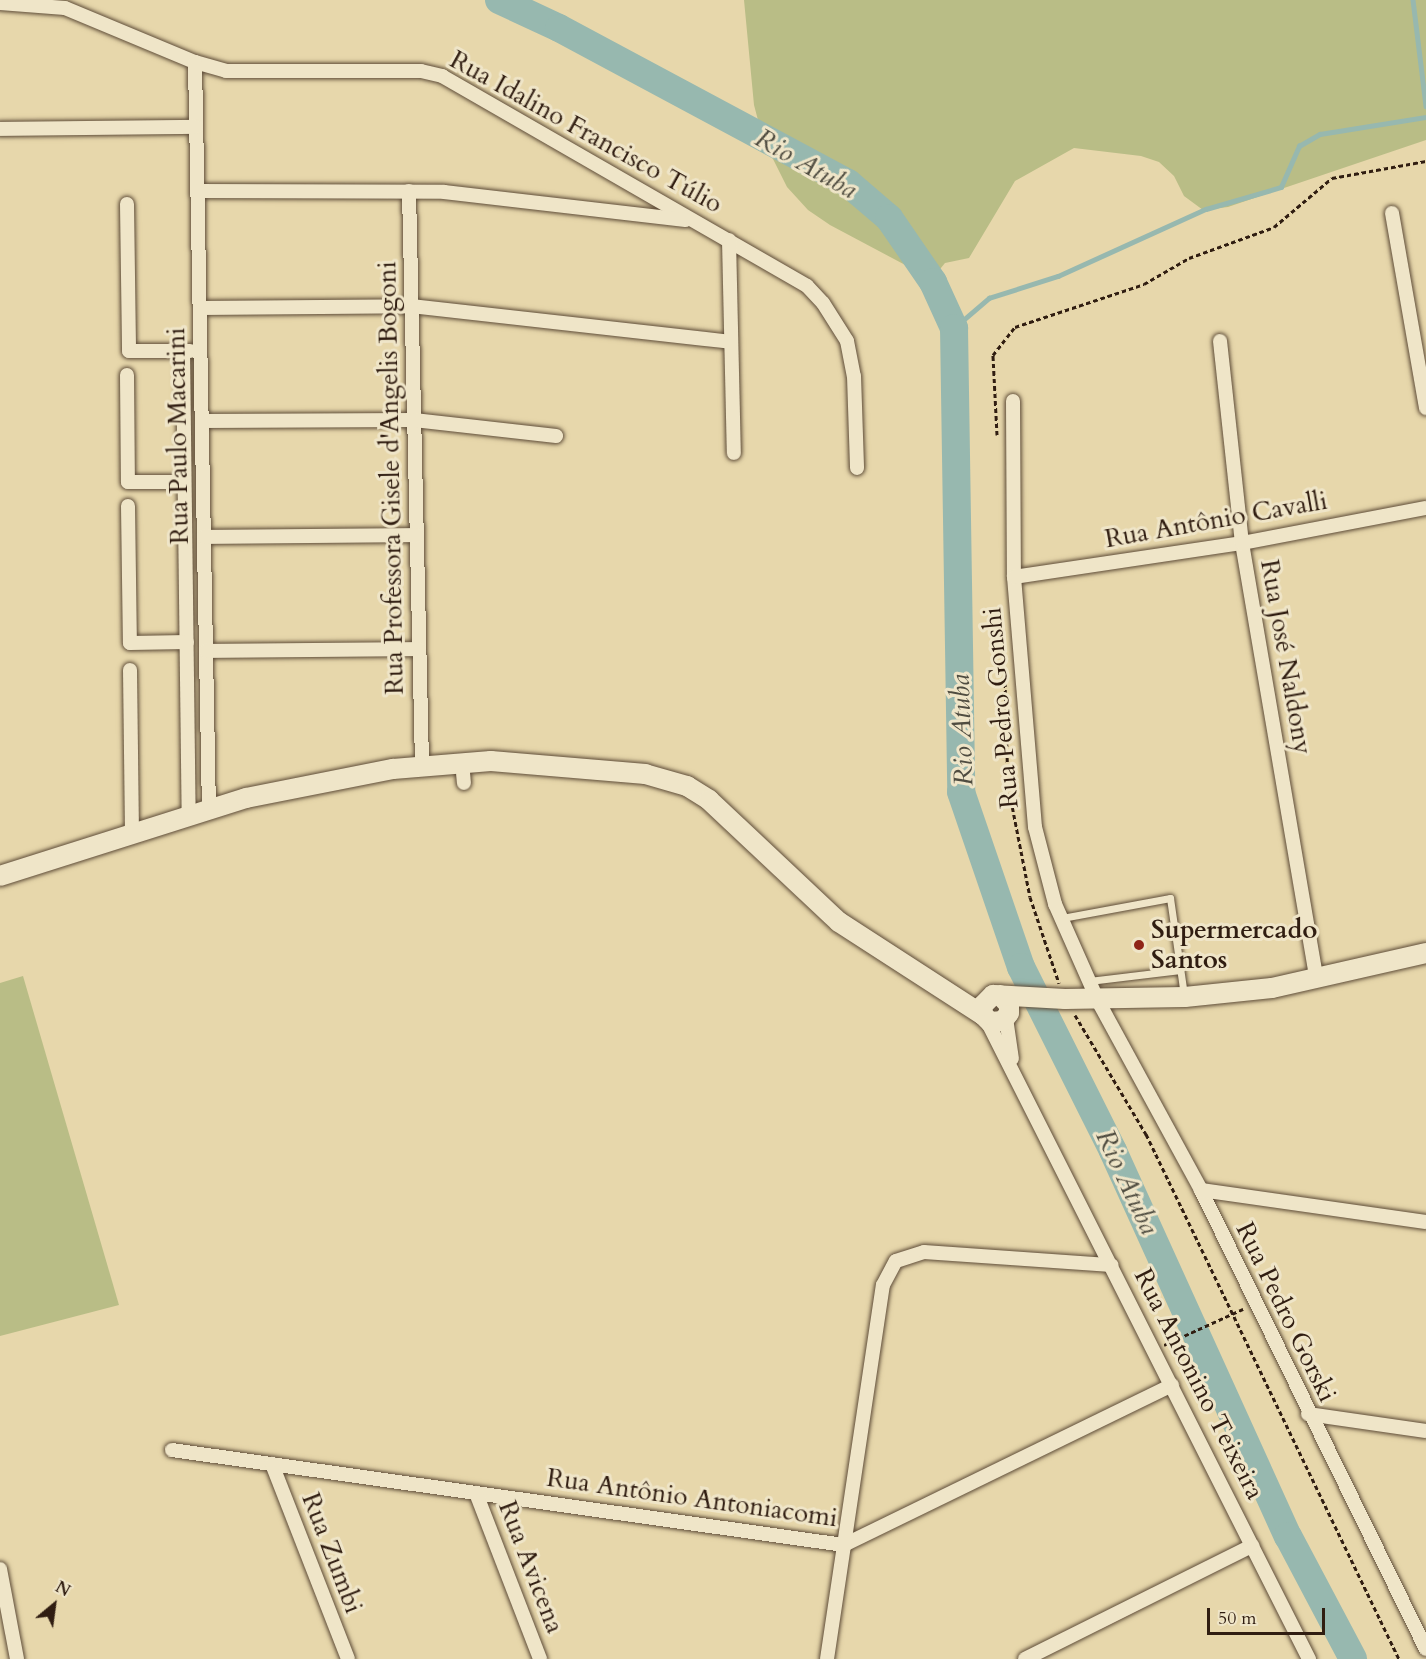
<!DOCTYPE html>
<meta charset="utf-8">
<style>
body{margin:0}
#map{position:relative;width:1426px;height:1659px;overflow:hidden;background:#e7d7ab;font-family:Cardo,serif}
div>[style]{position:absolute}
.green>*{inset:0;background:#b9bd86}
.stream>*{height:4.5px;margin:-2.25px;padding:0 2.25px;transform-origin:2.25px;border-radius:2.25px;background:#97b8af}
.river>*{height:28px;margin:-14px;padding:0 14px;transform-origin:14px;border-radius:14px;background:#97b8af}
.path>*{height:3px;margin-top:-1.5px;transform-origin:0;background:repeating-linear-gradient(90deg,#301d11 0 4.5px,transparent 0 7.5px)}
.roads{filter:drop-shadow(0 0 2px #5e4c38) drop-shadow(0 0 2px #5e4c38)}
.lane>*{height:7px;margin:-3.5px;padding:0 3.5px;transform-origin:3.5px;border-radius:3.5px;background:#efe5c8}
.street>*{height:14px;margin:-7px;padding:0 7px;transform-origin:7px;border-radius:7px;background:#efe5c8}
.secondary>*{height:20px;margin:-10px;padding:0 10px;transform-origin:10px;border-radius:10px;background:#efe5c8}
.dots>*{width:16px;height:16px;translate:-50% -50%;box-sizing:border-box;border:3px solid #efe5c8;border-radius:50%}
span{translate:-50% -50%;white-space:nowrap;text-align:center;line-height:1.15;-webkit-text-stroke:6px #efe5c8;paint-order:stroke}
.street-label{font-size:26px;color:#301d11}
.poi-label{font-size:26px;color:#301d11;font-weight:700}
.left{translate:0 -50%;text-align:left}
.water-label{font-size:27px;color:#4f4c40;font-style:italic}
.north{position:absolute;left:24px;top:1575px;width:60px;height:60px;-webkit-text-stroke:4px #efe5c8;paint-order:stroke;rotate:29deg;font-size:16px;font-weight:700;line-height:24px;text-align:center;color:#301d11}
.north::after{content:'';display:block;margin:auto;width:21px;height:27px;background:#301d11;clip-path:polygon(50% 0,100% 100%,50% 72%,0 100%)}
.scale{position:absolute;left:1207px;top:1608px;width:118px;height:27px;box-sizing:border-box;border:3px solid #301d11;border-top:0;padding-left:8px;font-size:18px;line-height:21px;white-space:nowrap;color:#301d11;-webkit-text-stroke:4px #efe5c8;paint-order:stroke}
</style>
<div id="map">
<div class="green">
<i style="clip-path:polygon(744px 0,1426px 0,1426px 140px,1228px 207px,1203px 210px,1184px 196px,1174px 176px,1159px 162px,1141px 156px,1074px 148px,1015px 181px,969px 258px,945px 263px,936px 274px,909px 267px,830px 225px,808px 210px,787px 187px,763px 139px,754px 105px)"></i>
<i style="clip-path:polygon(23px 976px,119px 1305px,0 1336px,0 983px)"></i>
</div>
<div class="stream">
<i style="left:1413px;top:0;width:107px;rotate:83deg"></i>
<i style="left:954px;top:328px;width:46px;rotate:-40.6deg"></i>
<i style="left:989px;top:298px;width:72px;rotate:-17.7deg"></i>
<i style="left:1058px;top:276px;width:162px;rotate:-24.4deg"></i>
<i style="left:1206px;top:209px;width:78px;rotate:-16.3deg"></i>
<i style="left:1281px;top:187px;width:45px;rotate:-66.3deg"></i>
<i style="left:1299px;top:146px;width:24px;rotate:-30deg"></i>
<i style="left:1320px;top:134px;width:107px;rotate:-9.1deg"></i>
</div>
<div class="river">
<i style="left:499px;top:0;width:66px;rotate:25deg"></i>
<i style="left:559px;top:28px;width:328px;rotate:28.2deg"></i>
<i style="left:848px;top:183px;width:54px;rotate:40.5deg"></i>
<i style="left:889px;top:218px;width:78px;rotate:55.5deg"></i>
<i style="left:933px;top:282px;width:51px;rotate:65.5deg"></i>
<i style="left:954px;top:328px;width:464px;rotate:89.1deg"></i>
<i style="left:961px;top:792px;width:185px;rotate:71.1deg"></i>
<i style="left:1021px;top:967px;width:206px;rotate:63.4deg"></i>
<i style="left:1113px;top:1151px;width:423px;rotate:65.6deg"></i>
<i style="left:1288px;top:1536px;width:139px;rotate:62.1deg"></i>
</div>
<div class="path">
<i style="left:997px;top:435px;width:80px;rotate:-92.9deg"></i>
<i style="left:993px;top:355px;width:36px;rotate:-52deg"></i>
<i style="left:1015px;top:327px;width:136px;rotate:-18.4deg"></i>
<i style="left:1144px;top:284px;width:52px;rotate:-30deg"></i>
<i style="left:1189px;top:258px;width:90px;rotate:-20deg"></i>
<i style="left:1274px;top:227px;width:76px;rotate:-40.2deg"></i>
<i style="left:1332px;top:178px;width:96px;rotate:-10.3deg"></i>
<i style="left:1004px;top:645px;width:140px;rotate:88.4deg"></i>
<i style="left:1008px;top:785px;width:114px;rotate:78.9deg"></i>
<i style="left:1030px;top:897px;width:91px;rotate:71.4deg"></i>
<i style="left:1075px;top:1015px;width:139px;rotate:59.2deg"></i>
<i style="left:1146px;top:1134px;width:583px;rotate:64.27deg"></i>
<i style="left:1164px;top:1345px;width:87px;rotate:-24.5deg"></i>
</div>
<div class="roads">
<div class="lane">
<i style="left:1062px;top:918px;width:110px;rotate:-10.5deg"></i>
<i style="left:1170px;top:898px;width:98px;rotate:81.8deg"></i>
<i style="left:1089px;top:981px;width:92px;rotate:-6.9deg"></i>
</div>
<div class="street">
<i style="left:0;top:3px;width:65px;rotate:4.4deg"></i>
<i style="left:65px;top:8px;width:141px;rotate:22.6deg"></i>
<i style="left:195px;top:62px;width:32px;rotate:16deg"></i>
<i style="left:226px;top:71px;width:195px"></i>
<i style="left:421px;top:71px;width:22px;rotate:13deg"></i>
<i style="left:442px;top:76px;width:421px;rotate:29.9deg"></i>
<i style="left:807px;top:286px;width:23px;rotate:47deg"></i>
<i style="left:823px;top:303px;width:45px;rotate:57.7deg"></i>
<i style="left:847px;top:341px;width:36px;rotate:79deg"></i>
<i style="left:854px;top:376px;width:92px;rotate:88.1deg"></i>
<i style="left:195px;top:62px;width:747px;rotate:88.93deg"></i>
<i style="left:0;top:129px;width:196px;rotate:-0.6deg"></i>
<i style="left:197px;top:191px;width:247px;rotate:0.2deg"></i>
<i style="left:444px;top:192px;width:243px;rotate:6.6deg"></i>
<i style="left:409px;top:191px;width:573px;rotate:88.7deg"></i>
<i style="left:127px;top:204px;width:147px;rotate:89.2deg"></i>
<i style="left:129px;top:351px;width:61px"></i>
<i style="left:1392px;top:213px;width:198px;rotate:80.1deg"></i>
<i style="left:729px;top:240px;width:213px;rotate:88.7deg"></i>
<i style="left:200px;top:308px;width:211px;rotate:-0.5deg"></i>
<i style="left:411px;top:306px;width:322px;rotate:6.4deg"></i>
<i style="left:1220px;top:341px;width:203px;rotate:83.8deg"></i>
<i style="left:1242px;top:543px;width:443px;rotate:80.3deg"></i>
<i style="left:183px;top:351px;width:465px;rotate:89.3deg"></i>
<i style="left:127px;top:375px;width:107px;rotate:89.5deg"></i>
<i style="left:128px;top:482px;width:56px"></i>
<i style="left:1013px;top:401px;width:176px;rotate:89.7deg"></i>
<i style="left:1014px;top:577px;width:251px;rotate:85.2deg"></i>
<i style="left:1035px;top:827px;width:80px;rotate:75.4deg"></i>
<i style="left:1055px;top:904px;width:104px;rotate:66.1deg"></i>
<i style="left:1097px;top:999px;width:217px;rotate:61.4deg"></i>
<i style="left:1201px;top:1190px;width:511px;rotate:63.89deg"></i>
<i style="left:202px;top:421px;width:212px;rotate:-0.3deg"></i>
<i style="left:414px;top:420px;width:143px;rotate:6.4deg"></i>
<i style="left:128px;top:506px;width:137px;rotate:89.2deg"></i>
<i style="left:130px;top:643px;width:57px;rotate:-1deg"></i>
<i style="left:204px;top:537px;width:213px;rotate:-0.5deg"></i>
<i style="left:1014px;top:577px;width:231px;rotate:-8.5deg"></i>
<i style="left:1242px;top:543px;width:187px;rotate:-10.8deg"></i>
<i style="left:206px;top:651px;width:213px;rotate:-0.5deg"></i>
<i style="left:130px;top:670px;width:165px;rotate:89.3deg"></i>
<i style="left:462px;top:761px;width:22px;rotate:85deg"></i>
<i style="left:1006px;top:1018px;width:41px;rotate:81.7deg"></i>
<i style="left:986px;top:1019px;width:717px;rotate:63.22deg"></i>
<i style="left:1201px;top:1190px;width:227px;rotate:8.1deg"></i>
<i style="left:1308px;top:1414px;width:119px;rotate:8.2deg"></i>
<i style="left:172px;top:1450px;width:679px;rotate:8.05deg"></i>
<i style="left:844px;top:1545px;width:365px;rotate:-26deg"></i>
<i style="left:272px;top:1464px;width:209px;rotate:68.7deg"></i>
<i style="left:476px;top:1493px;width:178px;rotate:68.9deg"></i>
<i style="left:0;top:1569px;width:92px;rotate:79.3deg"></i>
<i style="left:827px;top:1659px;width:378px;rotate:-81.5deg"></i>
<i style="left:883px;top:1285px;width:27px;rotate:-62deg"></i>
<i style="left:896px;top:1261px;width:29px;rotate:-18deg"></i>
<i style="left:924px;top:1252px;width:188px;rotate:4deg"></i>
<i style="left:1025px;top:1659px;width:254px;rotate:-26.5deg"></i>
</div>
<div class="secondary">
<i style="left:0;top:876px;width:258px;rotate:-17.6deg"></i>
<i style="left:246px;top:798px;width:150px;rotate:-11.2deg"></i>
<i style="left:393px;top:769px;width:98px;rotate:-4.7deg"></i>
<i style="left:491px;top:761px;width:155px;rotate:4.8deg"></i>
<i style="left:645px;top:774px;width:44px;rotate:15.9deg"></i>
<i style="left:687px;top:786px;width:26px;rotate:32deg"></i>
<i style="left:709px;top:800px;width:178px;rotate:43.2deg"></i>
<i style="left:839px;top:922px;width:171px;rotate:32.9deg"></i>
<i style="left:1000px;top:995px;width:13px;rotate:48deg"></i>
<i style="left:1009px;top:1005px;width:8px;rotate:90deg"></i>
<i style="left:1009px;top:1013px;width:10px;rotate:127deg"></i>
<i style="left:1003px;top:1021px;width:13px;rotate:176deg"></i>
<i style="left:990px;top:1022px;width:10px;rotate:-135deg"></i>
<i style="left:983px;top:1015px;width:9px;rotate:-96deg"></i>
<i style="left:982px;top:1006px;width:16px;rotate:-45deg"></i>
<i style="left:993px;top:995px;width:72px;rotate:3.2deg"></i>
<i style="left:1065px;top:999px;width:120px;rotate:-1deg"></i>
<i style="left:1185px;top:997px;width:87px;rotate:-5.9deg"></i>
<i style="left:1272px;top:988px;width:158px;rotate:-12.8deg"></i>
</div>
</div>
<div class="dots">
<i style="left:1139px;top:945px;background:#8f2418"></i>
</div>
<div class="street-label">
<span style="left:586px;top:132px;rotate:29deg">Rua Idalino Francisco Túlio</span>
<span style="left:178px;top:436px;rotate:-91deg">Rua Paulo Macarini</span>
<span style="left:391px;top:478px;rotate:-91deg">Rua Professora Gisele d'Angelis Bogoni</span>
<span style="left:1216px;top:520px;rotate:-10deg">Rua Antônio Cavalli</span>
<span style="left:1286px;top:657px;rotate:80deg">Rua José Naldony</span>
<span style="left:1001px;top:708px;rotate:-95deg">Rua Pedro Gonshi</span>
<span style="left:1286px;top:1312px;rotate:64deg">Rua Pedro Gorski</span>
<span style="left:1199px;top:1384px;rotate:63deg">Rua Antonino Teixeira</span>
<span style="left:692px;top:1498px;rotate:8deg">Rua Antônio Antoniacomi</span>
<span style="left:332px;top:1553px;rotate:69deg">Rua Zumbi</span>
<span style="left:531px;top:1567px;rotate:69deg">Rua Avicena</span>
</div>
<div class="poi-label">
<span class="left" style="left:1151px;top:945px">Supermercado<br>Santos</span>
</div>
<div class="water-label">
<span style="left:806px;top:164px;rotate:30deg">Rio Atuba</span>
<span style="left:962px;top:730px;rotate:-92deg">Rio Atuba</span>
<span style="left:1127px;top:1182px;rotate:65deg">Rio Atuba</span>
</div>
<div class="north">N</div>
<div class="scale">50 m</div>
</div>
